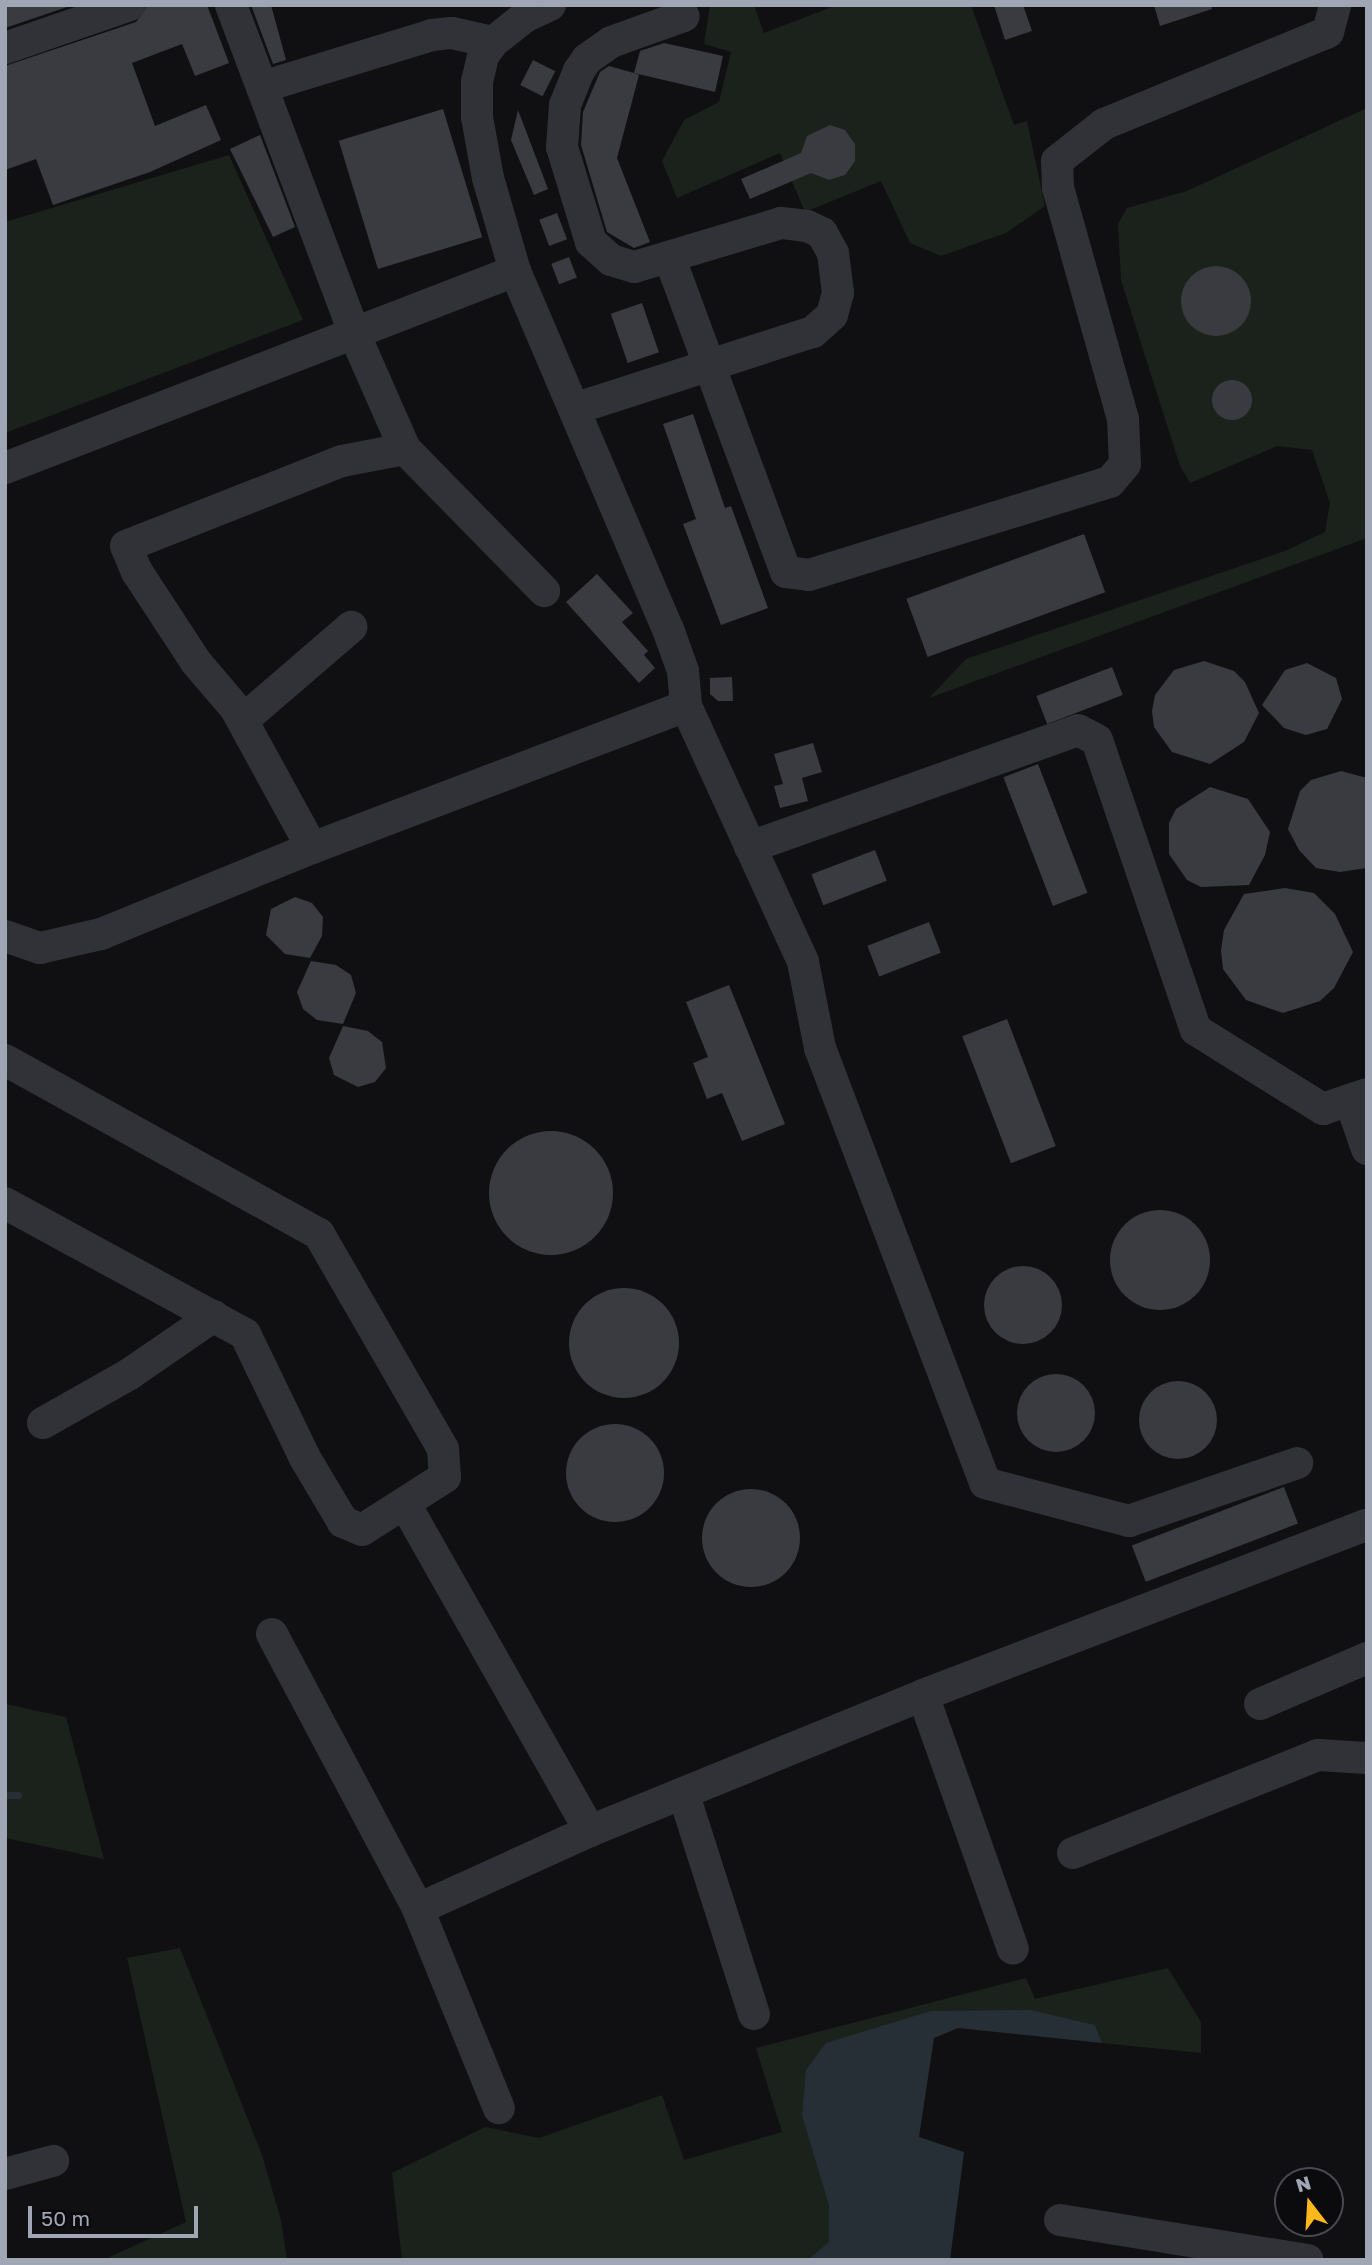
<!DOCTYPE html>
<style>
body{margin:0}
#map{position:relative;width:1372px;height:2265px;overflow:hidden;background:#101012;font-family:"Golos Text",sans-serif}
div>[style]{position:absolute}
.green>*{inset:0;background:#1a221b}
.water>*{inset:0;background:#262f36}
.stream>*{height:7px;margin:-3.5px;padding:0 3.5px;transform-origin:3.5px;border-radius:3.5px;background:#262f36}
.building>*{inset:0;background:#3a3b40;transform-origin:0 0}
.round{border-radius:50%}
.minor>*{height:32px;margin:-16px;padding:0 16px;transform-origin:16px;border-radius:16px;background:#313237}
span{translate:-50% -50%;white-space:nowrap;text-align:center;line-height:1.15;-webkit-text-stroke:5px #0b0b0d;paint-order:stroke}
.frame{position:absolute;inset:0;border:7px solid #a0a6b4;pointer-events:none}
.north{position:absolute;left:1274px;top:2167px;width:70px;height:70px;box-sizing:border-box;background:#0b0b0d;border:2px solid #474950;border-radius:50%;rotate:343deg;font-size:19px;font-weight:700;line-height:28px;text-align:center;color:#a0a6b4}
.north::after{content:'';display:block;margin:auto;width:24px;height:32px;background:#ffb81b;clip-path:polygon(50% 0,100% 100%,50% 72%,0 100%)}
.scale{position:absolute;left:28px;top:2206px;width:170px;height:32px;box-sizing:border-box;border:4px solid #a0a6b4;border-top:0;padding-left:9px;font-size:21px;line-height:24px;white-space:nowrap;color:#a0a6b4;-webkit-text-stroke:5px #0b0b0d;paint-order:stroke}
</style>
<div id="map">
<div class="green">
<i style="clip-path:polygon(710px 5px,754px 5px,764px 33px,837px 5px,971px 5px,1014px 125px,1027px 121px,1045px 206px,1006px 233px,941px 256px,910px 243px,881px 181px,805px 212px,780px 153px,677px 198px,662px 161px,684px 120px,719px 102px,731px 52px,704px 44px)"></i>
<i style="clip-path:polygon(1367px 108px,1367px 538px,929px 698px,966px 659px,1285px 551px,1325px 532px,1330px 503px,1312px 450px,1277px 446px,1190px 483px,1180px 466px,1121px 280px,1118px 224px,1127px 208px,1187px 191px)"></i>
<i style="clip-path:polygon(229px 155px,303px 320px,5px 433px,5px 222px)"></i>
<i style="clip-path:polygon(5px 1704px,66px 1717px,104px 1859px,5px 1838px)"></i>
<i style="clip-path:polygon(180px 1948px,262px 2155px,281px 2220px,287px 2260px,103px 2260px,186px 2222px,127px 1958px)"></i>
<i style="clip-path:polygon(1168px 1968px,1201px 2022px,1201px 2053px,1102px 2043px,1095px 2025px,931px 2011px,802px 2116px,829px 2206px,829px 2242px,807px 2260px,402px 2260px,392px 2173px,485px 2127px,539px 2138px,662px 2095px,684px 2160px,782px 2132px,756px 2048px,1026px 1978px,1035px 1999px)"></i>
</div>
<div class="water">
<i style="clip-path:polygon(1030px 2010px,1095px 2025px,1102px 2043px,958px 2028px,934px 2038px,919px 2137px,964px 2152px,950px 2260px,807px 2260px,829px 2242px,829px 2206px,802px 2116px,806px 2070px,826px 2043px,931px 2011px)"></i>
</div>
<div class="stream">
<i style="left:5px;top:1795px;width:13px"></i>
</div>
<div class="building">
<i style="clip-path:polygon(5px 5px,73px 5px,5px 28px)"></i>
<i style="clip-path:polygon(148px 5px,207px 5px,229px 63px,195px 76px,182px 44px,132px 63px,155px 126px,206px 105px,221px 140px,150px 172px,53px 205px,36px 159px,5px 170px,5px 66px,136px 22px)"></i>
<i style="clip-path:polygon(251px 5px,271px 5px,286px 60px,273px 64px)"></i>
<i style="clip-path:polygon(994px 5px,1023px 5px,1032px 31px,1005px 40px)"></i>
<i style="clip-path:polygon(1154px 5px,1211px 5px,1212px 9px,1160px 26px)"></i>
<i style="clip-path:polygon(664px 43px,723px 56px,715px 92px,634px 73px,639px 75px,617px 158px,650px 242px,634px 248px,607px 232px,581px 145px,583px 112px,600px 72px,609px 66px,634px 73px,640px 51px)"></i>
<i style="left:533px;top:60px;width:25px;height:28px;rotate:27deg"></i>
<i style="left:443px;top:109px;width:134px;height:109px;rotate:73deg"></i>
<i style="clip-path:polygon(518px 110px,548px 189px,534px 195px,511px 140px)"></i>
<i style="clip-path:polygon(830px 125px,845px 130px,855px 144px,855px 161px,845px 175px,829px 180px,811px 173px,750px 199px,741px 179px,801px 153px,807px 136px)"></i>
<i style="clip-path:polygon(260px 135px,295px 227px,273px 237px,230px 149px)"></i>
<i style="left:557px;top:213px;width:28px;height:19px;rotate:69deg"></i>
<i style="left:569px;top:257px;width:22px;height:19px;rotate:69deg"></i>
<i class="round" style="left:1181px;top:266px;width:70px;height:70px"></i>
<i style="left:642px;top:303px;width:52px;height:33px;rotate:71deg"></i>
<i class="round" style="left:1212px;top:380px;width:40px;height:40px"></i>
<i style="clip-path:polygon(693px 414px,725px 508px,731px 506px,768px 608px,721px 625px,683px 524px,696px 519px,663px 424px)"></i>
<i style="left:1084px;top:534px;width:62px;height:189px;rotate:70deg"></i>
<i style="clip-path:polygon(597px 574px,633px 613px,622px 622px,648px 651px,644px 655px,655px 668px,639px 683px,566px 602px)"></i>
<i style="clip-path:polygon(1204px 661px,1234px 671px,1245px 682px,1259px 713px,1244px 742px,1210px 764px,1172px 752px,1154px 727px,1152px 711px,1155px 695px,1174px 670px)"></i>
<i style="clip-path:polygon(1307px 663px,1336px 678px,1342px 699px,1327px 729px,1306px 735px,1284px 728px,1262px 705px,1285px 670px)"></i>
<i style="left:1112px;top:667px;width:30px;height:81px;rotate:69deg"></i>
<i style="clip-path:polygon(732px 677px,733px 701px,718px 701px,710px 694px,710px 678px)"></i>
<i style="clip-path:polygon(813px 743px,822px 772px,802px 778px,808px 801px,780px 808px,774px 786px,783px 784px,774px 754px)"></i>
<i style="left:1038px;top:764px;width:138px;height:37px;rotate:69deg"></i>
<i style="clip-path:polygon(1341px 771px,1367px 778px,1367px 868px,1340px 872px,1316px 868px,1299px 850px,1288px 829px,1300px 791px,1311px 780px)"></i>
<i style="clip-path:polygon(1210px 787px,1248px 799px,1270px 832px,1265px 855px,1249px 885px,1201px 887px,1187px 880px,1169px 854px,1169px 823px,1176px 809px)"></i>
<i style="left:875px;top:850px;width:33px;height:68px;rotate:69deg"></i>
<i style="clip-path:polygon(1285px 888px,1314px 893px,1335px 914px,1353px 952px,1334px 988px,1320px 1001px,1283px 1013px,1246px 1000px,1223px 969px,1221px 950px,1224px 930px,1244px 894px)"></i>
<i style="clip-path:polygon(295px 897px,312px 903px,323px 917px,322px 936px,310px 958px,285px 954px,266px 935px,271px 909px)"></i>
<i style="left:929px;top:922px;width:33px;height:66px;rotate:69deg"></i>
<i style="clip-path:polygon(311px 961px,336px 965px,351px 975px,356px 993px,343px 1024px,317px 1020px,303px 1009px,297px 992px)"></i>
<i style="clip-path:polygon(729px 985px,785px 1124px,742px 1141px,722px 1093px,707px 1099px,693px 1063px,708px 1057px,686px 1002px)"></i>
<i style="left:1007px;top:1019px;width:136px;height:48px;rotate:69deg"></i>
<i style="clip-path:polygon(343px 1026px,368px 1031px,382px 1042px,386px 1068px,375px 1082px,358px 1087px,334px 1075px,329px 1058px)"></i>
<i class="round" style="left:489px;top:1131px;width:124px;height:124px"></i>
<i class="round" style="left:1110px;top:1210px;width:100px;height:100px"></i>
<i class="round" style="left:984px;top:1266px;width:78px;height:78px"></i>
<i class="round" style="left:569px;top:1288px;width:110px;height:110px"></i>
<i class="round" style="left:1017px;top:1374px;width:78px;height:78px"></i>
<i class="round" style="left:1139px;top:1381px;width:78px;height:78px"></i>
<i class="round" style="left:566px;top:1424px;width:98px;height:98px"></i>
<i style="left:1284px;top:1487px;width:39px;height:163px;rotate:69deg"></i>
<i class="round" style="left:702px;top:1489px;width:98px;height:98px"></i>
</div>
<div class="minor">
<i style="left:231px;top:5px;width:350px;rotate:69.4deg"></i>
<i style="left:354px;top:333px;width:127px;rotate:66.3deg"></i>
<i style="left:405px;top:449px;width:199px;rotate:45.6deg"></i>
<i style="left:550px;top:5px;width:26px;rotate:155deg"></i>
<i style="left:526px;top:16px;width:42px;rotate:141.8deg"></i>
<i style="left:493px;top:42px;width:17px;rotate:126deg"></i>
<i style="left:483px;top:56px;width:26px;rotate:103deg"></i>
<i style="left:477px;top:81px;width:36px;rotate:90deg"></i>
<i style="left:477px;top:117px;width:62px;rotate:79.8deg"></i>
<i style="left:488px;top:178px;width:97px;rotate:73.8deg"></i>
<i style="left:515px;top:271px;width:389px;rotate:66.9deg"></i>
<i style="left:668px;top:629px;width:45px;rotate:70.3deg"></i>
<i style="left:683px;top:671px;width:35px;rotate:85deg"></i>
<i style="left:686px;top:706px;width:281px;rotate:65.4deg"></i>
<i style="left:803px;top:962px;width:88px;rotate:78.8deg"></i>
<i style="left:820px;top:1048px;width:465px;rotate:69.2deg"></i>
<i style="left:985px;top:1483px;width:149px;rotate:14.8deg"></i>
<i style="left:1129px;top:1521px;width:178px;rotate:-19deg"></i>
<i style="left:5px;top:48px;width:132px;rotate:-19deg"></i>
<i style="left:262px;top:87px;width:178px;rotate:-17deg"></i>
<i style="left:432px;top:35px;width:20px;rotate:-6deg"></i>
<i style="left:452px;top:33px;width:42px;rotate:12.4deg"></i>
<i style="left:670px;top:259px;width:334px;rotate:69.7deg"></i>
<i style="left:786px;top:572px;width:23px;rotate:7deg"></i>
<i style="left:809px;top:575px;width:315px;rotate:-17.2deg"></i>
<i style="left:1110px;top:482px;width:23px;rotate:-50deg"></i>
<i style="left:1125px;top:464px;width:45px;rotate:-92.5deg"></i>
<i style="left:1123px;top:419px;width:240px;rotate:-105.7deg"></i>
<i style="left:1058px;top:188px;width:27px;rotate:-92deg"></i>
<i style="left:1057px;top:161px;width:60px;rotate:-38.2deg"></i>
<i style="left:1104px;top:124px;width:242px;rotate:-22.3deg"></i>
<i style="left:1328px;top:32px;width:28px;rotate:-75deg"></i>
<i style="left:574px;top:409px;width:251px;rotate:-17.9deg"></i>
<i style="left:813px;top:332px;width:25px;rotate:-42deg"></i>
<i style="left:832px;top:315px;width:23px;rotate:-75deg"></i>
<i style="left:838px;top:293px;width:40px;rotate:-97.1deg"></i>
<i style="left:833px;top:253px;width:23px;rotate:-119deg"></i>
<i style="left:822px;top:233px;width:17px;rotate:-155deg"></i>
<i style="left:807px;top:226px;width:26px;rotate:-173deg"></i>
<i style="left:781px;top:223px;width:153px;rotate:163.3deg"></i>
<i style="left:634px;top:267px;width:24px;rotate:-163deg"></i>
<i style="left:611px;top:260px;width:27px;rotate:-138deg"></i>
<i style="left:591px;top:242px;width:99px;rotate:-107deg"></i>
<i style="left:562px;top:147px;width:42px;rotate:-85.9deg"></i>
<i style="left:565px;top:105px;width:37px;rotate:-68deg"></i>
<i style="left:579px;top:71px;width:14px;rotate:-56deg"></i>
<i style="left:587px;top:59px;width:29px;rotate:-35deg"></i>
<i style="left:611px;top:42px;width:77px;rotate:-19.6deg"></i>
<i style="left:5px;top:468px;width:547px;rotate:-21.12deg"></i>
<i style="left:243px;top:720px;width:143px;rotate:-40.7deg"></i>
<i style="left:750px;top:847px;width:348px;rotate:-19.6deg"></i>
<i style="left:1078px;top:730px;width:21px;rotate:28deg"></i>
<i style="left:1097px;top:740px;width:306px;rotate:71.2deg"></i>
<i style="left:1196px;top:1030px;width:150px;rotate:31.9deg"></i>
<i style="left:1323px;top:1109px;width:46px;rotate:-18.8deg"></i>
<i style="left:312px;top:848px;width:158px;rotate:-118.7deg"></i>
<i style="left:236px;top:709px;width:62px;rotate:-130.4deg"></i>
<i style="left:196px;top:662px;width:108px;rotate:-123.2deg"></i>
<i style="left:137px;top:572px;width:28px;rotate:-113deg"></i>
<i style="left:126px;top:546px;width:232px;rotate:-21.5deg"></i>
<i style="left:342px;top:461px;width:64px;rotate:-10.8deg"></i>
<i style="left:5px;top:936px;width:37px;rotate:19deg"></i>
<i style="left:40px;top:948px;width:63px;rotate:-12.9deg"></i>
<i style="left:101px;top:934px;width:228px;rotate:-22.2deg"></i>
<i style="left:312px;top:848px;width:400px;rotate:-20.8deg"></i>
<i style="left:5px;top:1060px;width:359px;rotate:29deg"></i>
<i style="left:319px;top:1234px;width:248px;rotate:60deg"></i>
<i style="left:443px;top:1449px;width:28px;rotate:86deg"></i>
<i style="left:445px;top:1477px;width:98px;rotate:147.4deg"></i>
<i style="left:362px;top:1530px;width:21px;rotate:-157deg"></i>
<i style="left:343px;top:1522px;width:74px;rotate:-120.7deg"></i>
<i style="left:305px;top:1458px;width:138px;rotate:-115.8deg"></i>
<i style="left:245px;top:1334px;width:273px;rotate:-151.4deg"></i>
<i style="left:1350px;top:1100px;width:52px;rotate:70.9deg"></i>
<i style="left:43px;top:1423px;width:98px;rotate:-29.5deg"></i>
<i style="left:128px;top:1375px;width:104px;rotate:-34.5deg"></i>
<i style="left:405px;top:1504px;width:376px;rotate:60.5deg"></i>
<i style="left:272px;top:1634px;width:311px;rotate:62deg"></i>
<i style="left:418px;top:1909px;width:215px;rotate:67.9deg"></i>
<i style="left:923px;top:1695px;width:269px;rotate:70.5deg"></i>
<i style="left:1260px;top:1704px;width:116px;rotate:-23.3deg"></i>
<i style="left:684px;top:1795px;width:230px;rotate:72.3deg"></i>
<i style="left:1073px;top:1853px;width:264px;rotate:-21.8deg"></i>
<i style="left:1318px;top:1755px;width:49px;rotate:3.5deg"></i>
<i style="left:418px;top:1909px;width:189px;rotate:-24.4deg"></i>
<i style="left:590px;top:1831px;width:360px;rotate:-22.2deg"></i>
<i style="left:923px;top:1695px;width:475px;rotate:-21deg"></i>
<i style="left:5px;top:2174px;width:50px;rotate:-15.2deg"></i>
<i style="left:1060px;top:2220px;width:251px;rotate:9.2deg"></i>
</div>
<div class="frame"></div>
<div class="north">N</div>
<div class="scale">50 m</div>
</div>
